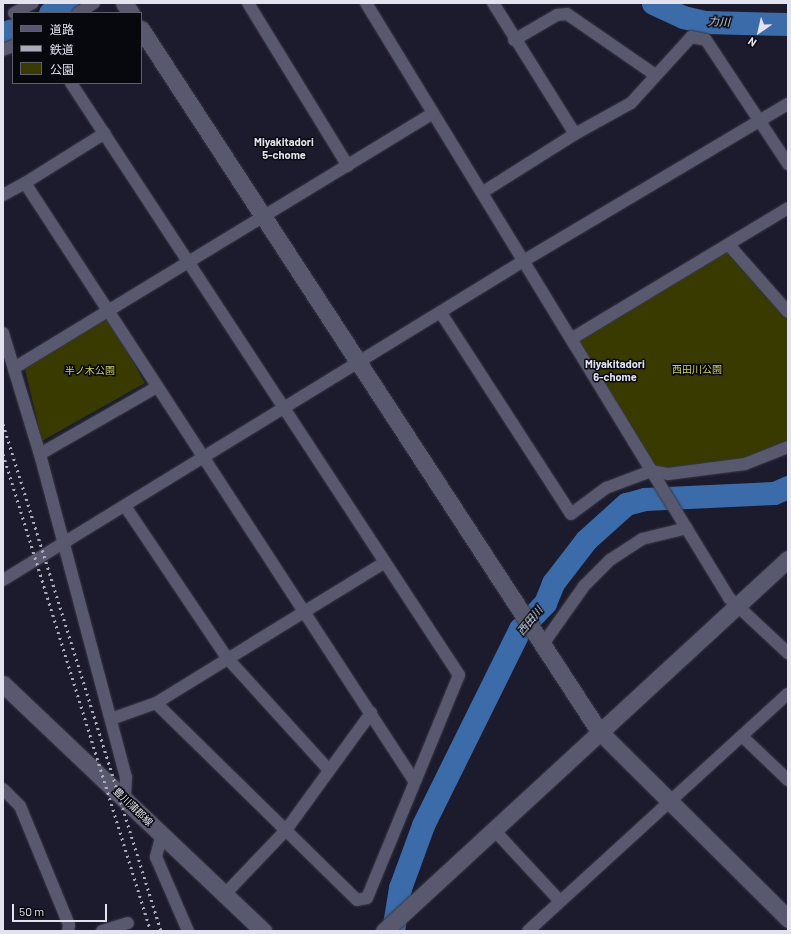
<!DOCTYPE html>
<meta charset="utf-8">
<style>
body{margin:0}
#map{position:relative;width:791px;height:934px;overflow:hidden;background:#1c1b2d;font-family:Barlow,"Noto Sans JP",sans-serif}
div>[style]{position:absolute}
.green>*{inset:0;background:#383a00}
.river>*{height:23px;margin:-11.5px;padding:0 11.5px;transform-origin:11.5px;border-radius:11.5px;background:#3b6ca9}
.roads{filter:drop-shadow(0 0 1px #373745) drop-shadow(0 0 1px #373745)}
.street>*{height:12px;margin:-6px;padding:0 6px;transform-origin:6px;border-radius:6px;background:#58586e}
.secondary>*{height:17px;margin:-8.5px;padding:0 8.5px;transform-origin:8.5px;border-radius:8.5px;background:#58586e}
.rail>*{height:3px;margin-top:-1.5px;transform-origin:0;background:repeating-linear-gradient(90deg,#abacb9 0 2px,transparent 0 6px)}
span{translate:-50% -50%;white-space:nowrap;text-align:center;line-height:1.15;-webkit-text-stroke:3px #07070e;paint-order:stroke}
.park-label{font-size:10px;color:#ccd25d}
.street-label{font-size:10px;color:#e2e3ef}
.water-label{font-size:11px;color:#d4e1f3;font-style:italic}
.neighbourhood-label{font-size:11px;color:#e2e3ef;font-weight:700}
.frame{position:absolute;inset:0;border:4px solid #e2e3ef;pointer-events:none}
.legend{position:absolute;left:12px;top:12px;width:130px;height:72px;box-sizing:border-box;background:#07070e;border:1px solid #5f5f68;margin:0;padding:5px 7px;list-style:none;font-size:12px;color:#e2e3ef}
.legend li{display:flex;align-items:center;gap:8px;height:20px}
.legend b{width:20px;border:1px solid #5f5f68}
.north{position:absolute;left:739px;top:12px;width:40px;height:40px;-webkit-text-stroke:3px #07070e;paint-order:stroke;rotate:214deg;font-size:11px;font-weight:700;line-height:16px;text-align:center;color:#e2e3ef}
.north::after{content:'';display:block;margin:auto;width:14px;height:18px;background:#e2e3ef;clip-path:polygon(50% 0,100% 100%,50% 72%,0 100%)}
.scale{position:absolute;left:12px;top:904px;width:95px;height:18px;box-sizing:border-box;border:2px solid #e2e3ef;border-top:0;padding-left:5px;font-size:12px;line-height:14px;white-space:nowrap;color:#e2e3ef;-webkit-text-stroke:3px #07070e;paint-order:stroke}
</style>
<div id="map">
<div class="green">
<i style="clip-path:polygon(729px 245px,788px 312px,788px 447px,745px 464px,651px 471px,571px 339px)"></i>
<i style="clip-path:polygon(106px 314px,145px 383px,42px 441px,25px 369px)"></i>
</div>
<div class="river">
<i style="left:653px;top:3px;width:33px;rotate:25deg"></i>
<i style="left:683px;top:17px;width:23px;rotate:13deg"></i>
<i style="left:705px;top:22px;width:83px;rotate:1.4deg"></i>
<i style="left:50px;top:13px;width:20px;rotate:-30deg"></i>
<i style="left:3px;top:33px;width:10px;rotate:-17deg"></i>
<i style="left:393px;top:931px;width:44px;rotate:-80.8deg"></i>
<i style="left:400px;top:888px;width:67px;rotate:-69.9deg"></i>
<i style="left:423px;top:825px;width:219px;rotate:-63.7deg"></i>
<i style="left:520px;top:629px;width:36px;rotate:-46deg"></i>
<i style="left:545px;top:603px;width:22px;rotate:-68deg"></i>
<i style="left:553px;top:583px;width:54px;rotate:-52.5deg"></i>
<i style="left:586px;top:540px;width:54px;rotate:-42deg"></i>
<i style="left:626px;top:504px;width:20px;rotate:-15deg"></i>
<i style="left:645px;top:499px;width:129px;rotate:-2.7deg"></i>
<i style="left:774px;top:493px;width:15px;rotate:-23deg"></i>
</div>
<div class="roads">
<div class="street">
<i style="left:248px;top:3px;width:191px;rotate:58.5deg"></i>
<i style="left:366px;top:3px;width:697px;rotate:58.61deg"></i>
<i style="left:729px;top:598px;width:81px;rotate:43deg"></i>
<i style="left:14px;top:13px;width:21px;rotate:-28deg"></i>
<i style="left:78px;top:13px;width:19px;rotate:-32deg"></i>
<i style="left:514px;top:40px;width:50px;rotate:-30.2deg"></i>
<i style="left:557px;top:15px;width:10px;rotate:-6deg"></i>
<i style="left:567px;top:14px;width:106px;rotate:34.6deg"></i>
<i style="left:3px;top:50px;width:11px;rotate:-22deg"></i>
<i style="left:71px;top:83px;width:708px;rotate:56.76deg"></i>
<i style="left:459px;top:675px;width:241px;rotate:112.4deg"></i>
<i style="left:367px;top:898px;width:10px;rotate:169deg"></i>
<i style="left:357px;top:900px;width:281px;rotate:-135.6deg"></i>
<i style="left:575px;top:134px;width:64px;rotate:-29deg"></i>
<i style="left:631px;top:103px;width:89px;rotate:-47.7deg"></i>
<i style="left:691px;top:37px;width:15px;rotate:11deg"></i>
<i style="left:706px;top:40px;width:149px;rotate:56.5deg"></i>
<i style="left:25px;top:183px;width:94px;rotate:-32deg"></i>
<i style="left:483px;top:192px;width:109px;rotate:-32.2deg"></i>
<i style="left:575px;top:134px;width:155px;rotate:-122deg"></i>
<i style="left:3px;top:195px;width:25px;rotate:-29deg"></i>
<i style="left:25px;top:183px;width:711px;rotate:56.94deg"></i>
<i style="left:729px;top:245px;width:89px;rotate:48.6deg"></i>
<i style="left:441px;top:313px;width:239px;rotate:57.1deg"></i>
<i style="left:571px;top:514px;width:44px;rotate:-36.6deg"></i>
<i style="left:606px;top:488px;width:48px;rotate:-20.7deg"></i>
<i style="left:651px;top:471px;width:17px;rotate:10deg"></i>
<i style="left:668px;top:474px;width:78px;rotate:-7.4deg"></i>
<i style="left:745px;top:464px;width:46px;rotate:-21.6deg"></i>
<i style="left:3px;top:333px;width:131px;rotate:73.1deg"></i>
<i style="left:41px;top:458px;width:330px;rotate:75.1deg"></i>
<i style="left:126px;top:777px;width:22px;rotate:93deg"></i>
<i style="left:571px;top:339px;width:253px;rotate:-31.1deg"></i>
<i style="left:14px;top:368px;width:490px;rotate:-31.3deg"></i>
<i style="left:40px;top:454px;width:135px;rotate:-29.8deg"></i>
<i style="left:125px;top:506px;width:184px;rotate:56.1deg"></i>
<i style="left:228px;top:659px;width:150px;rotate:47.7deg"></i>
<i style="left:3px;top:580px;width:612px;rotate:-31.51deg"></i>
<i style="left:525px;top:260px;width:306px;rotate:-30.7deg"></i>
<i style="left:541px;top:647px;width:75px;rotate:-54.8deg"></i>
<i style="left:584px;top:586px;width:37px;rotate:-45deg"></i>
<i style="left:610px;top:560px;width:38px;rotate:-33deg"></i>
<i style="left:642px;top:539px;width:46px;rotate:-13.7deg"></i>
<i style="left:111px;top:719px;width:48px;rotate:-19.6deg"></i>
<i style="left:156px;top:703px;width:268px;rotate:-31.6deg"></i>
<i style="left:744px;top:738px;width:61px;rotate:43.7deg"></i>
<i style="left:3px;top:789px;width:24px;rotate:45deg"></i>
<i style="left:20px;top:806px;width:129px;rotate:67.6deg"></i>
<i style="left:69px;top:925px;width:6px;rotate:99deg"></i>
<i style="left:494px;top:830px;width:97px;rotate:47.1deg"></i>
<i style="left:162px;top:834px;width:24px;rotate:105deg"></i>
<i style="left:156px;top:857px;width:81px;rotate:66.6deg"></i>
<i style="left:225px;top:894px;width:88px;rotate:-46.4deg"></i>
<i style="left:286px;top:830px;width:145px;rotate:-54deg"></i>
<i style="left:102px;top:931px;width:27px;rotate:-17deg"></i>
<i style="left:528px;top:931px;width:352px;rotate:-42.4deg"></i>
</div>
<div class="secondary">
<i style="left:124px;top:3px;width:12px;rotate:55deg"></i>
<i style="left:141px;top:29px;width:838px;rotate:56.88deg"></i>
<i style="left:599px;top:731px;width:267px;rotate:44.8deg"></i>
<i style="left:3px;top:684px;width:359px;rotate:43.5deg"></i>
<i style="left:384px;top:931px;width:549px;rotate:-42.64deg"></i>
</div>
</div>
<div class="rail">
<i style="left:3px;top:424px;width:531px;rotate:72.69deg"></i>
<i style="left:3px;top:454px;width:499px;rotate:72.8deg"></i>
</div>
<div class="park-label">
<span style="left:697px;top:370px">西田川公園</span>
<span style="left:90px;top:371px">半ノ木公園</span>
</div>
<div class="street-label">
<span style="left:133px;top:807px;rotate:44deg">豊川蒲郡線</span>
</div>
<div class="water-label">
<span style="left:719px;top:22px;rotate:3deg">力川</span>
<span style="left:530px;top:621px;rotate:-51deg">西田川</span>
</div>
<div class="neighbourhood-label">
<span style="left:284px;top:149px">Miyakitadori<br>5-chome</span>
<span style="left:615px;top:371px">Miyakitadori<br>6-chome</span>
</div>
<div class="frame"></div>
<ul class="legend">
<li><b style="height:5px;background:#58586e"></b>道路</li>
<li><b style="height:5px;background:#abacb9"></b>鉄道</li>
<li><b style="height:11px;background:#383a00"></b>公園</li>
</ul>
<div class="north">N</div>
<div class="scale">50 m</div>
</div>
